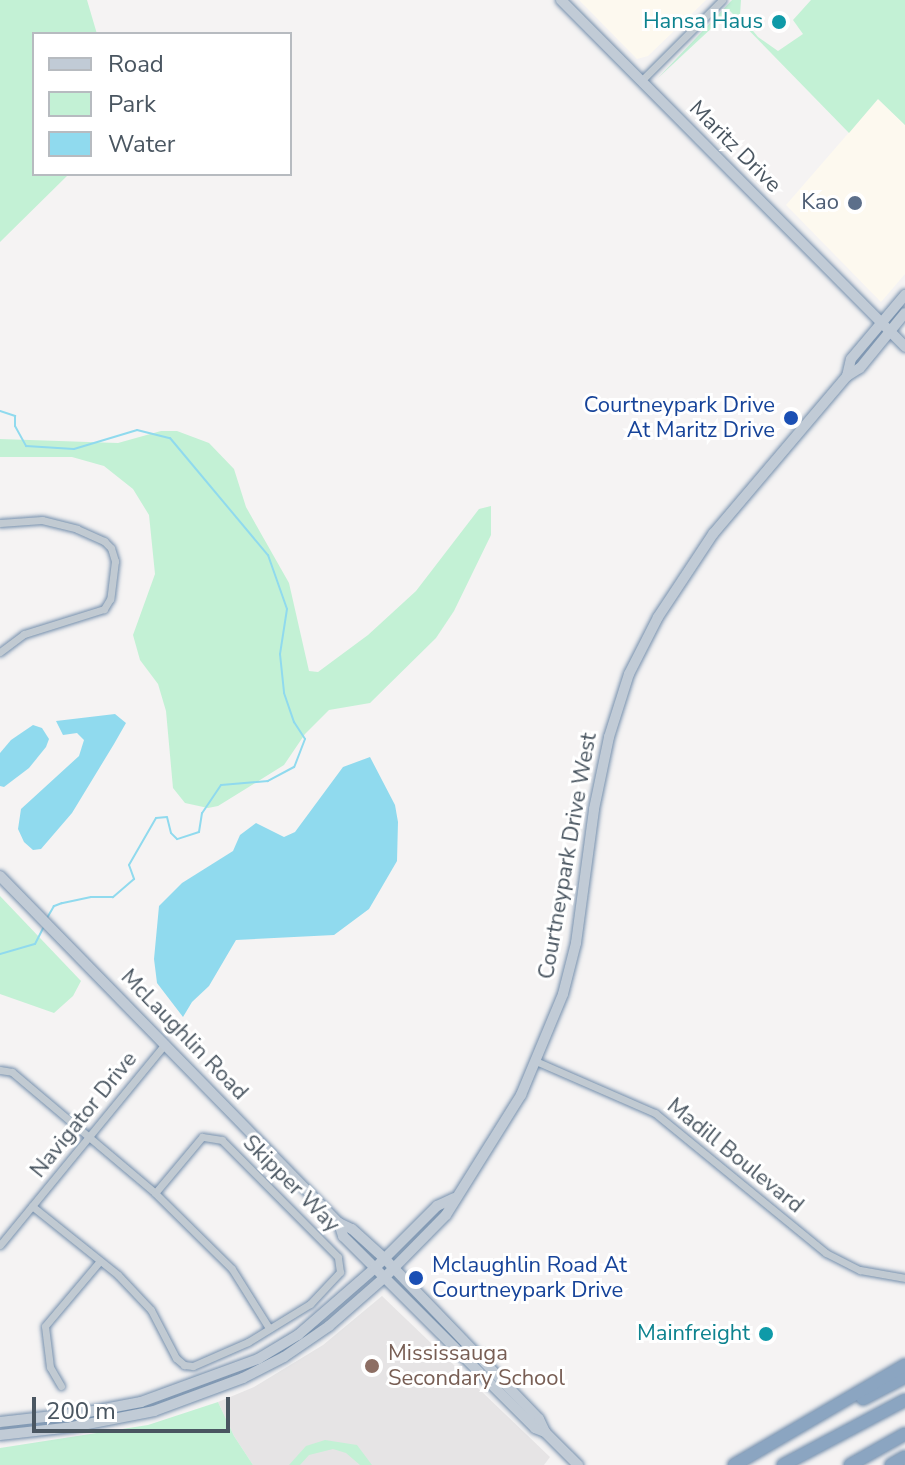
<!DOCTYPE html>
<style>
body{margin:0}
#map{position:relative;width:905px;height:1465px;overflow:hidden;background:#f5f3f3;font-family:"Nunito Sans",sans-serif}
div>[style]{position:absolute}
.commercial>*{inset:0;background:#fdf9ef}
.education>*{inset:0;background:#e6e4e5}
.green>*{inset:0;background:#c3f1d5}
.water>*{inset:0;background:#90daee}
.stream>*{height:2px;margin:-1px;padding:0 1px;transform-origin:1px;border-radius:1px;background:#90daee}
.roads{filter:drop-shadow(0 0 2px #7690ad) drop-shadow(0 0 2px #7690ad)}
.street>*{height:7px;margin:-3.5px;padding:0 3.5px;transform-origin:3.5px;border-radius:3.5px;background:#c1cad2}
.secondary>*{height:10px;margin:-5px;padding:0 5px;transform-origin:5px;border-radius:5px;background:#c1cbd6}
.highway>*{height:12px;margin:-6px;padding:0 6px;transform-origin:6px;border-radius:6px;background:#8ba5c1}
.dots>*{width:22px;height:22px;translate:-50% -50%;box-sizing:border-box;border:4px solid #fff;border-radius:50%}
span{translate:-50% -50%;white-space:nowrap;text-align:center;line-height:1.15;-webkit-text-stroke:6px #fff;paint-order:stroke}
.culture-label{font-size:22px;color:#0d838f}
.right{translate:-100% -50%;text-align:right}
.street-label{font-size:22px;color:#4a5661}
.service-label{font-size:22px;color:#4e5e75}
.transit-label{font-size:22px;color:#164399}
.left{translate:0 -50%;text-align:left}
.education-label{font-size:22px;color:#785e54}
.legend{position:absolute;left:32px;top:32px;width:260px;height:144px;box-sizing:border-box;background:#fff;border:2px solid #b7bbc0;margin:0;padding:10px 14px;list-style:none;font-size:24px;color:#4a5661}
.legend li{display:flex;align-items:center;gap:16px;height:40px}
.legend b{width:40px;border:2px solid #b7bbc0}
.scale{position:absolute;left:32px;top:1397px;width:198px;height:36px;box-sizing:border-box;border:4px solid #4a5661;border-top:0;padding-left:10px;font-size:24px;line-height:28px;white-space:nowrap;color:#4a5661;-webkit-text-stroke:6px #fff;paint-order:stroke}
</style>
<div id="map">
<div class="commercial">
<i style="clip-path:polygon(579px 0,706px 0,648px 56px,637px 59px)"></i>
<i style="clip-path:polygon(878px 99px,905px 125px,905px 274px,881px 302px,786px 205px)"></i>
</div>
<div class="education">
<i style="clip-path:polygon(382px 1296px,550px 1457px,544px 1465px,253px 1465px,234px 1436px,218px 1402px,254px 1387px,323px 1345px)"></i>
</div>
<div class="green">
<i style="clip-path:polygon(0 0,87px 0,97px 34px,34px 34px,34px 174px,69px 174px,0 242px)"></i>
<i style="clip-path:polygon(732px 0,741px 0,740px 15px,758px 37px,778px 51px,803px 34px,793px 20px,811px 0,905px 0,905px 125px,878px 99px,849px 133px,730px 11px,658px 78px)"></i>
<i style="clip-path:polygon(161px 431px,177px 431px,209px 443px,234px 469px,246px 507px,289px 583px,309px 671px,318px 672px,368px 635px,416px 591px,479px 509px,491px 506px,491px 535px,454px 611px,436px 638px,370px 703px,329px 710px,305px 734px,284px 765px,218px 806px,208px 808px,185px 803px,173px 788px,166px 711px,158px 684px,140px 660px,133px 635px,155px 574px,149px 515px,133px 489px,104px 466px,72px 457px,0 457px,0 439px,118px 443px)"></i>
<i style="clip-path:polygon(0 896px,81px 981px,73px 996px,54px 1013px,0 994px)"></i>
<i style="clip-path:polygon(218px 1402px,234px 1436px,253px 1465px,0 1465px,0 1448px,148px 1425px)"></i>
<i style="clip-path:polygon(325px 1440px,357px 1445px,372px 1465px,360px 1465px,346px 1453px,333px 1449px,309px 1455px,300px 1465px,289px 1465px,306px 1446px)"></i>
</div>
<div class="water">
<i style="clip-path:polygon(115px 714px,126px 723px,114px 744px,72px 813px,41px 849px,33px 850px,24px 842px,18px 829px,21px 809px,79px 756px,84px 740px,77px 733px,63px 735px,56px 721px)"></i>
<i style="clip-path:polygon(33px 725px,42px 728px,49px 739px,46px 747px,29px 768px,4px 787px,0 786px,0 753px,11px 740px)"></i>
<i style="clip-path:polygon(370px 757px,395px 805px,398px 822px,397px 861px,369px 909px,334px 935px,236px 940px,209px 986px,192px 1002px,183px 1017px,157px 983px,154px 959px,159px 906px,182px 883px,233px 851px,240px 835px,256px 823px,284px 837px,295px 832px,343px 767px)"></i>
</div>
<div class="stream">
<i style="left:0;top:411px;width:16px;rotate:18deg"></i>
<i style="left:15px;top:416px;width:10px;rotate:90deg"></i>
<i style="left:15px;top:426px;width:23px;rotate:61deg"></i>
<i style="left:26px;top:446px;width:48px;rotate:3.6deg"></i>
<i style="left:74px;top:449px;width:66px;rotate:-16.8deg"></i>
<i style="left:137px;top:430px;width:34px;rotate:14deg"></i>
<i style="left:170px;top:438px;width:153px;rotate:50.1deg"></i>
<i style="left:268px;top:555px;width:57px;rotate:70.6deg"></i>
<i style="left:287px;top:609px;width:46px;rotate:98.8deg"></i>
<i style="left:280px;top:654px;width:39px;rotate:84deg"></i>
<i style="left:284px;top:693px;width:31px;rotate:71deg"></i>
<i style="left:294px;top:722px;width:20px;rotate:57deg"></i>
<i style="left:305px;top:739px;width:30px;rotate:111deg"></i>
<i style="left:294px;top:767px;width:30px;rotate:152deg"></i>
<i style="left:268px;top:781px;width:47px;rotate:175.1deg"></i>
<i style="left:221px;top:785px;width:34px;rotate:124deg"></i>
<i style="left:202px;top:813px;width:19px;rotate:99deg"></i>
<i style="left:199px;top:832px;width:23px;rotate:162deg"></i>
<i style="left:177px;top:839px;width:8px;rotate:-135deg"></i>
<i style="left:171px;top:833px;width:16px;rotate:-104deg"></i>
<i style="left:167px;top:817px;width:11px;rotate:175deg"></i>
<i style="left:156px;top:818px;width:54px;rotate:119.9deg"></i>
<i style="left:129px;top:865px;width:15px;rotate:70deg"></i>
<i style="left:134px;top:879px;width:28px;rotate:139deg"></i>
<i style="left:113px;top:897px;width:22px;rotate:180deg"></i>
<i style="left:91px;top:897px;width:30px;rotate:168deg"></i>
<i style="left:62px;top:903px;width:9px;rotate:159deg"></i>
<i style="left:54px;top:906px;width:14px;rotate:120deg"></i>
<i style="left:0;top:954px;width:36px;rotate:-16deg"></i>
<i style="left:35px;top:944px;width:18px;rotate:-63deg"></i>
</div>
<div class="roads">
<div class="street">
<i style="left:641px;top:81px;width:115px;rotate:-45deg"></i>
<i style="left:0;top:523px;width:42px;rotate:-4.1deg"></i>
<i style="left:42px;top:520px;width:36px;rotate:14deg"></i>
<i style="left:77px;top:529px;width:30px;rotate:24deg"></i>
<i style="left:104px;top:541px;width:10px;rotate:45deg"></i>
<i style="left:111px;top:548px;width:14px;rotate:73deg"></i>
<i style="left:115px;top:561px;width:38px;rotate:97deg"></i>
<i style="left:110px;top:599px;width:12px;rotate:121deg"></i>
<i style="left:104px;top:609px;width:84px;rotate:162.6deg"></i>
<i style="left:24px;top:634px;width:30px;rotate:143deg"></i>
<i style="left:538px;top:1062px;width:128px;rotate:23.6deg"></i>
<i style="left:655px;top:1113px;width:221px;rotate:39.3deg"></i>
<i style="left:826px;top:1253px;width:38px;rotate:27deg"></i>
<i style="left:860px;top:1270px;width:46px;rotate:10.1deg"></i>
<i style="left:0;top:1070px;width:12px;rotate:9deg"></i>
<i style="left:12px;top:1072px;width:187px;rotate:40.2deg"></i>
<i style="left:155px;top:1193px;width:108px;rotate:44.6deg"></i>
<i style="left:232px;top:1269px;width:70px;rotate:57.9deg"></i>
<i style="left:32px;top:1206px;width:110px;rotate:38.7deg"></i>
<i style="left:118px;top:1275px;width:48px;rotate:46.7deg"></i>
<i style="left:151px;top:1310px;width:54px;rotate:62.5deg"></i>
<i style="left:176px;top:1358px;width:11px;rotate:41deg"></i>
<i style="left:184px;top:1365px;width:9px;rotate:6deg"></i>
<i style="left:193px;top:1366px;width:60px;rotate:-23.6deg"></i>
<i style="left:248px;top:1342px;width:73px;rotate:-31.5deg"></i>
<i style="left:310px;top:1304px;width:44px;rotate:-46.8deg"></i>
<i style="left:340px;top:1272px;width:15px;rotate:-98deg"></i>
<i style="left:338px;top:1257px;width:165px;rotate:-134.8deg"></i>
<i style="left:222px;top:1140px;width:20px;rotate:-171deg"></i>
<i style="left:202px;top:1137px;width:73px;rotate:130deg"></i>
<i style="left:0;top:1245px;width:260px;rotate:-50.6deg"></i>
<i style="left:61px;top:1386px;width:22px;rotate:-120deg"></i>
<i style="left:50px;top:1367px;width:41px;rotate:-97deg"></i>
<i style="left:45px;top:1326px;width:85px;rotate:-49.8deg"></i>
</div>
<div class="secondary">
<i style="left:561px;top:0;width:489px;rotate:45.2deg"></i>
<i style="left:847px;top:376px;width:17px;rotate:-77deg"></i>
<i style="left:851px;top:359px;width:84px;rotate:-49.8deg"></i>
<i style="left:0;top:876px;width:485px;rotate:45.7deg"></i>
<i style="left:339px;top:1223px;width:14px;rotate:25deg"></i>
<i style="left:352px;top:1229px;width:45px;rotate:42.3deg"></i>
<i style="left:385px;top:1259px;width:222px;rotate:46.1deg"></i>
<i style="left:539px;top:1419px;width:14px;rotate:65deg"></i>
<i style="left:339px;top:1223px;width:14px;rotate:73deg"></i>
<i style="left:343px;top:1236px;width:272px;rotate:45deg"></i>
<i style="left:535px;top:1428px;width:11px;rotate:22deg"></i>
<i style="left:545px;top:1432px;width:47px;rotate:45deg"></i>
<i style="left:0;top:1422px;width:89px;rotate:-6.5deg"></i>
<i style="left:88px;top:1412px;width:54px;rotate:-10.7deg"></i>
<i style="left:141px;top:1402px;width:125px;rotate:-20.2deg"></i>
<i style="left:258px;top:1359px;width:47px;rotate:-31deg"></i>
<i style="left:298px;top:1335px;width:102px;rotate:-41deg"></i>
<i style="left:375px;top:1268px;width:88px;rotate:-45deg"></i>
<i style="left:437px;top:1206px;width:19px;rotate:-25deg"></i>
<i style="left:0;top:1435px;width:72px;rotate:-6.3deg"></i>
<i style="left:72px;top:1427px;width:84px;rotate:-11deg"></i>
<i style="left:154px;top:1411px;width:95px;rotate:-20.3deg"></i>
<i style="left:243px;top:1378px;width:46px;rotate:-27.1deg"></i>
<i style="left:284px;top:1357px;width:55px;rotate:-34.6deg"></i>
<i style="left:329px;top:1326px;width:74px;rotate:-41.2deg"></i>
<i style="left:385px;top:1277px;width:87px;rotate:-45.5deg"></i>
<i style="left:446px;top:1215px;width:142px;rotate:-58deg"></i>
<i style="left:521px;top:1095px;width:109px;rotate:-67.4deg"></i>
<i style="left:563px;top:994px;width:53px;rotate:-75.7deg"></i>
<i style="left:576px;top:943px;width:135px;rotate:-82.3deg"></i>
<i style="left:594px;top:809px;width:74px;rotate:-78.2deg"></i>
<i style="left:609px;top:737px;width:66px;rotate:-72.4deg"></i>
<i style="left:629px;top:674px;width:64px;rotate:-63deg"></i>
<i style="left:658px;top:617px;width:100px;rotate:-56.5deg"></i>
<i style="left:713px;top:534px;width:207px;rotate:-49.7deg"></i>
<i style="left:847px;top:376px;width:15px;rotate:-32deg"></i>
<i style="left:860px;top:368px;width:71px;rotate:-50.7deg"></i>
</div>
<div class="highway">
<i style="left:863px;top:1399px;width:47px;rotate:-27.6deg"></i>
<i style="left:734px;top:1465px;width:198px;rotate:-30.3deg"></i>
<i style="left:783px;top:1465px;width:138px;rotate:-28deg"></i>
<i style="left:850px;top:1465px;width:63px;rotate:-29.4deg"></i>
<i style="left:891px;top:1465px;width:16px;rotate:-30deg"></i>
</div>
</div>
<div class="dots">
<i style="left:779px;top:22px;background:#0f9aa8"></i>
<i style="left:855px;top:203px;background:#5c6f8a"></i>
<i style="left:791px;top:418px;background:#1a4fb4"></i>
<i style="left:416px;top:1278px;background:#1a4fb4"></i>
<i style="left:766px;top:1334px;background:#0f9aa8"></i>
<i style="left:372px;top:1366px;background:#8d6e63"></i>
</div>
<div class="culture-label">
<span class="right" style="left:763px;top:22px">Hansa Haus</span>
<span class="right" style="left:750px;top:1334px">Mainfreight</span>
</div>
<div class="street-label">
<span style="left:735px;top:147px;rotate:45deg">Maritz Drive</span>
<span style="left:568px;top:856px;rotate:-80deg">Courtneypark Drive West</span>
<span style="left:184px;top:1035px;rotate:46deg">McLaughlin Road</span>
<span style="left:84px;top:1115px;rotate:-51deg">Navigator Drive</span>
<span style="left:735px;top:1156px;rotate:39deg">Madill Boulevard</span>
<span style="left:291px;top:1184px;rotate:45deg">Skipper Way</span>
</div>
<div class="service-label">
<span class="right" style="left:839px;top:203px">Kao</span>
</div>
<div class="transit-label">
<span class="right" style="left:775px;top:418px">Courtneypark Drive<br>At Maritz Drive</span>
<span class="left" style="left:432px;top:1278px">Mclaughlin Road At<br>Courtneypark Drive</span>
</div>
<div class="education-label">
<span class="left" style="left:388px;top:1366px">Mississauga<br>Secondary School</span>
</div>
<ul class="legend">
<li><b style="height:10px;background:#c1cbd6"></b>Road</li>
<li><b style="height:22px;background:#c3f1d5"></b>Park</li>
<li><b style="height:22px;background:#90daee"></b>Water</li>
</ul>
<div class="scale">200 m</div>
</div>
